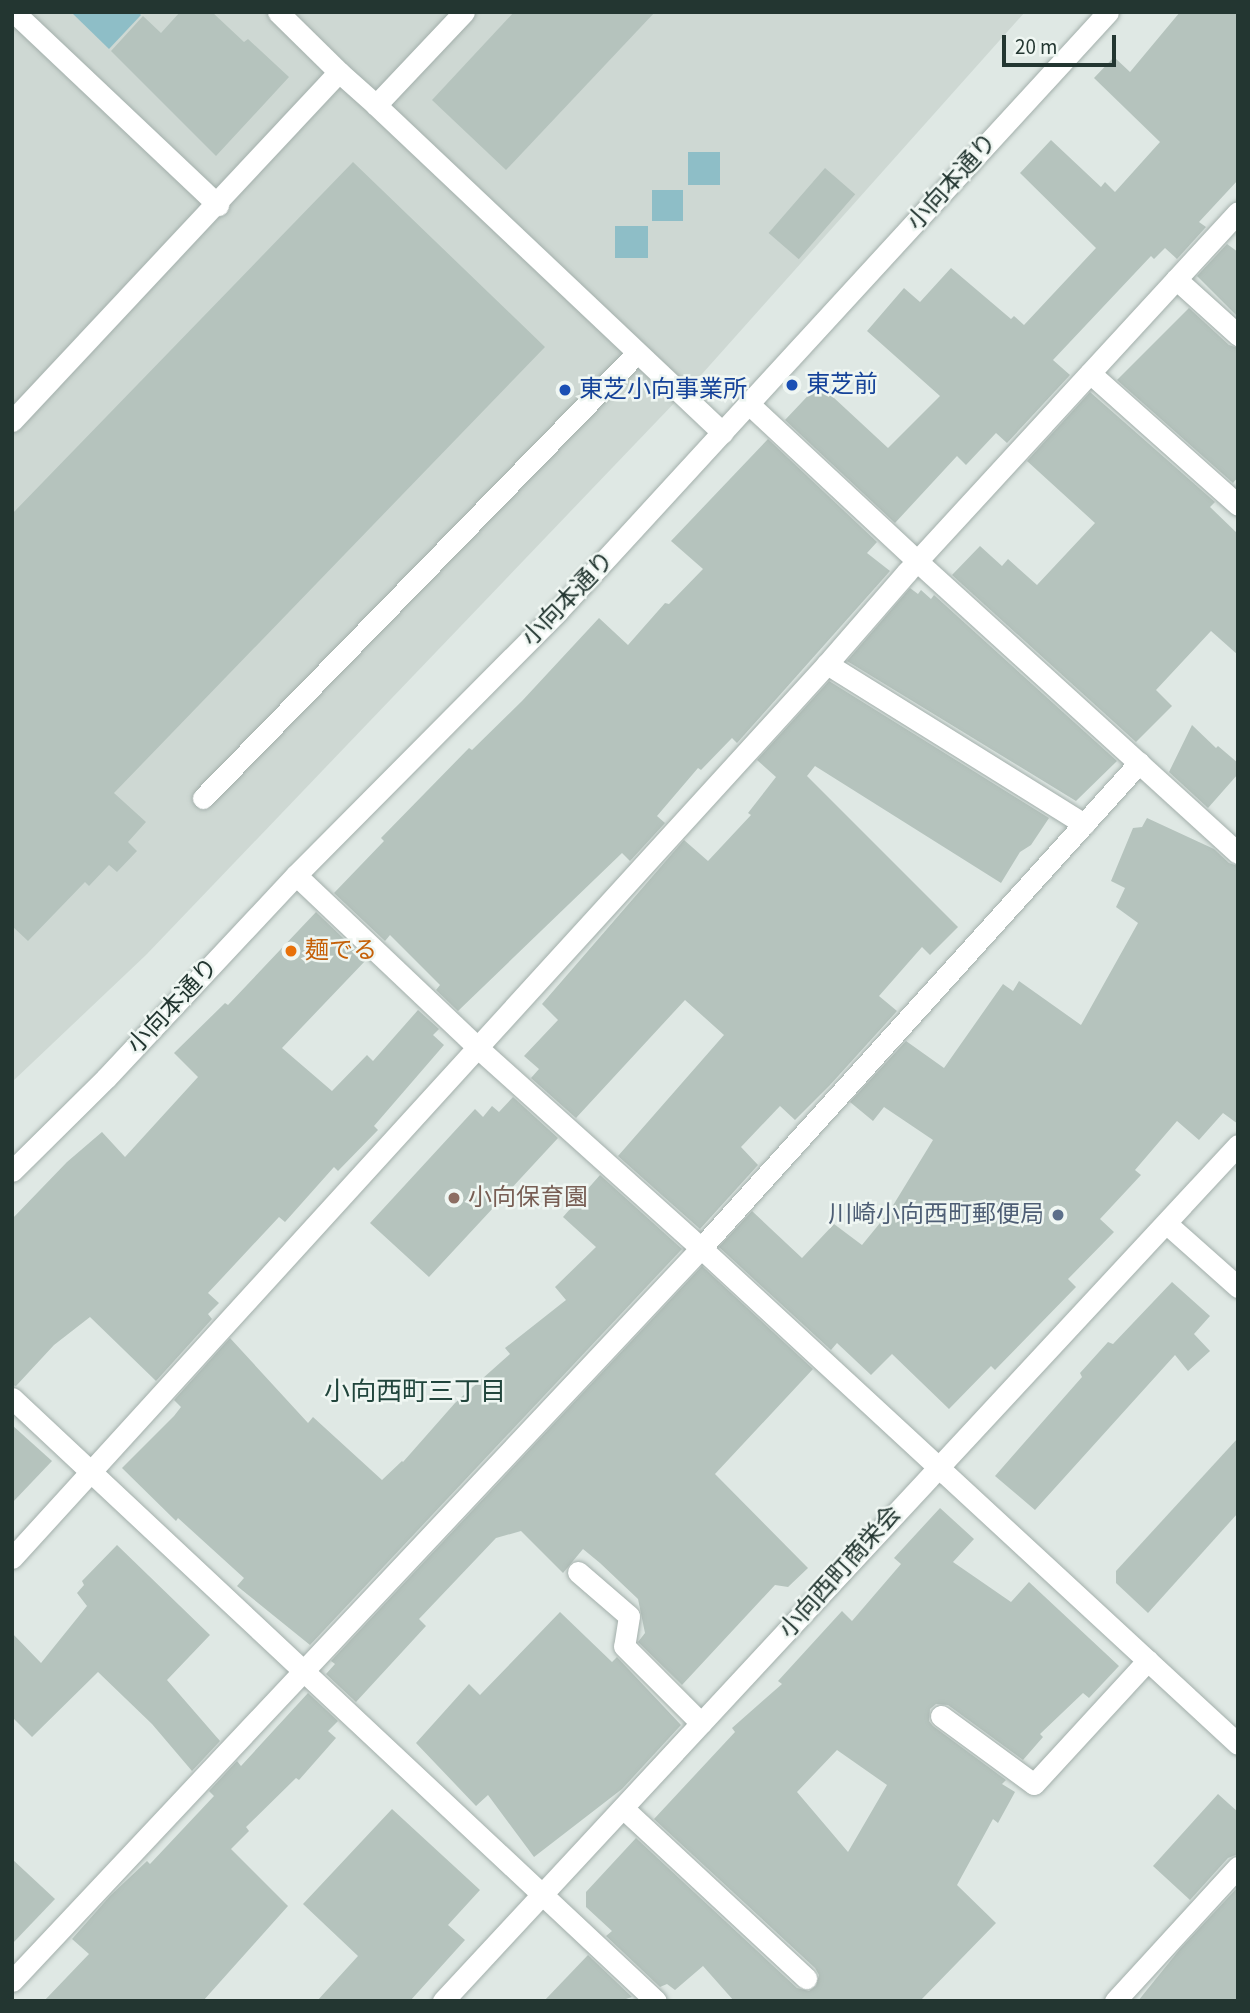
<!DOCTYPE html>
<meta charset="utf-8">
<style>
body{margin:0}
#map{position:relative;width:1250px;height:2013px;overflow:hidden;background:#dfe8e4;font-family:"Source Sans 3","Noto Sans JP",sans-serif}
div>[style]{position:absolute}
.built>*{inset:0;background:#ced8d3}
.water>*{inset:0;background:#8ebec7;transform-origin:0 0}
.building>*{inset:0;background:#b5c3bd;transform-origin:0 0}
.roads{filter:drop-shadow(0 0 2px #a3afab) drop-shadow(0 0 2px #a3afab)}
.service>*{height:21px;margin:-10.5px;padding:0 10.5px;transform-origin:10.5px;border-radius:10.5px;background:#fff}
.minor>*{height:21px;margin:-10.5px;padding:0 10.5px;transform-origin:10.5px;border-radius:10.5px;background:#fff}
.tertiary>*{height:21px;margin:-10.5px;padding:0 10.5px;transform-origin:10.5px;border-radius:10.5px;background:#fff}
.dots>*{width:19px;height:19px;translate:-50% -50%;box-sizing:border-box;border:4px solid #eff6f2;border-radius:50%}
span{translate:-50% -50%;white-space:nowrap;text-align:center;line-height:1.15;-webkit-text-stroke:5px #eff6f2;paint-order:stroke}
.street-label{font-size:24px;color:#233631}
.transit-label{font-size:24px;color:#164399}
.left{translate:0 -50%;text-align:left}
.food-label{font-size:24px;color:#c56008}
.education-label{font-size:24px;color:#785e54}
.service-label{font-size:24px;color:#4e5e75}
.right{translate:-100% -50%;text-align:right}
.neighbourhood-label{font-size:26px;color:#21453c}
.frame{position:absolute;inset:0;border:14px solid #233631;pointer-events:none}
.scale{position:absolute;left:1002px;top:35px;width:114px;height:32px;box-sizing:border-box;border:4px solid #233631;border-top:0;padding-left:9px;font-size:21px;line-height:24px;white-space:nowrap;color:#233631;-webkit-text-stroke:5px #eff6f2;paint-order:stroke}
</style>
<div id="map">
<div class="built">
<i style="clip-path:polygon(12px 12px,1025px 12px,702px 374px,146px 955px,12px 1082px)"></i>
</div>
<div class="water">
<i style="clip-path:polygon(71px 12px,138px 12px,141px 15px,109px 49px)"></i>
<i style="left:688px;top:152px;width:32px;height:33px"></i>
<i style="left:652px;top:190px;width:31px;height:31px"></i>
<i style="left:648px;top:226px;width:32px;height:33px;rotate:90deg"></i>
</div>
<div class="building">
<i style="clip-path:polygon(180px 12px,212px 12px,244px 42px,248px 39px,289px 77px,216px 156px,111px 51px,143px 16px,161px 33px)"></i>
<i style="clip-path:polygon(514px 12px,655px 12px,506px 170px,432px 100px)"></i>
<i style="clip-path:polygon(1180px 12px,1238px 12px,1238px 180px,1199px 222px,1206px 227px,1177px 259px,1165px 248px,1154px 259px,1151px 256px,1053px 360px,1070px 375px,1007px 443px,996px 433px,966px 465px,957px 456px,895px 523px,785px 420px,819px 384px,888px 448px,940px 396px,867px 331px,904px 288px,920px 302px,951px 268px,1011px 319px,1014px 316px,1024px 325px,1096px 248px,1020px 173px,1051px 140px,1101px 187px,1105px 182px,1115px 192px,1160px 142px,1094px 78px,1114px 57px,1130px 72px)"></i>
<i style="clip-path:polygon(353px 162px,545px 347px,114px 793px,146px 822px,128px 842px,137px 851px,117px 872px,109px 865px,89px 886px,85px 882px,28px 941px,12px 926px,12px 514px)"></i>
<i style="left:825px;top:168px;width:40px;height:86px;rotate:41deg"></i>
<i style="clip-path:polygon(1227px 244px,1238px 252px,1238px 317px,1197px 276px)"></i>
<i style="clip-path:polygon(1189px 308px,1229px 345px,1238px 348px,1238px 477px,1233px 483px,1117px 380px)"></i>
<i style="clip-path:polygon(1090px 392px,1215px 502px,1210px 507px,1238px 534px,1238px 655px,1211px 631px,1156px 690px,1172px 706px,1136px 742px,952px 575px,980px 546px,1002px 566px,1008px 559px,1037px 585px,1095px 523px,1027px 461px)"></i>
<i style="clip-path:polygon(768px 439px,877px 542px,867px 553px,890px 571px,737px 743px,732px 738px,701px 770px,698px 768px,657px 816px,665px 823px,630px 861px,622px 853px,458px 1011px,436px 990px,440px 985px,390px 935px,385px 941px,334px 893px,384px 841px,381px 838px,469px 748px,472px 750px,522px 701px,599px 618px,628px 645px,665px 603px,669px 604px,703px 569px,671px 541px)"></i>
<i style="clip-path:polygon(910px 588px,918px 594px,921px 590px,931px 599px,934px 595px,1117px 761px,1076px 801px,847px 661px)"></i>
<i style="clip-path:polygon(829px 681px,1049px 818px,1031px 845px,1020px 852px,1001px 883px,815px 766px,807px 776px,958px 927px,930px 955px,922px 947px,879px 996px,897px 1011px,830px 1085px,795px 1120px,780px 1106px,741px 1147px,758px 1165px,700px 1229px,618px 1156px,724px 1035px,685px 1000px,576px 1118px,531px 1078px,539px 1069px,524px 1056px,558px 1020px,542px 1004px,684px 840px,708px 861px,751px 815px,748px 813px,776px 777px,757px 760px)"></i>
<i style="clip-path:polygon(1192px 725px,1216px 748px,1218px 746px,1238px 763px,1238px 774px,1208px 808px,1169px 772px)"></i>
<i style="clip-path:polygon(1147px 818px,1214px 849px,1229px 863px,1238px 866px,1238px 1124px,1223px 1113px,1199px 1140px,1177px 1121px,1135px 1170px,1141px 1175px,1100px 1219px,1114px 1232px,1068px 1279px,1076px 1287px,995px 1370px,991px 1366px,949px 1409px,892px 1354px,871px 1375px,837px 1343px,831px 1350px,719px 1247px,752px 1211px,802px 1258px,834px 1224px,862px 1245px,889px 1212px,933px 1140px,884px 1107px,873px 1121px,850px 1102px,906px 1041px,944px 1068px,1003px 984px,1013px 991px,1019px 981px,1081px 1025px,1138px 923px,1116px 907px,1125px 888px,1111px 881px,1133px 828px,1142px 827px)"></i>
<i style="clip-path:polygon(316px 912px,366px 960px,282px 1048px,332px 1091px,367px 1055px,373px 1061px,418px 1010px,439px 1029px,433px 1035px,444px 1045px,374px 1126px,378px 1130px,338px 1171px,334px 1167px,285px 1222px,279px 1217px,208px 1293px,219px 1303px,208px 1314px,212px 1319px,156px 1381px,90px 1317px,54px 1345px,16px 1386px,12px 1385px,12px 1219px,67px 1162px,102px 1132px,125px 1157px,198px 1077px,174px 1053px,225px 1003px,228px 1005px)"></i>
<i style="clip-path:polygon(513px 1097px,558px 1138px,429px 1277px,370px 1223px,475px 1109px,483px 1117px,492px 1106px,499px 1112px)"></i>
<i style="clip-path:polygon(600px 1175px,682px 1249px,310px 1645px,237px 1586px,244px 1578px,178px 1518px,176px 1521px,122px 1468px,174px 1416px,181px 1407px,174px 1400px,230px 1338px,308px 1423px,313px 1417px,382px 1480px,402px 1461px,403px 1462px,455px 1403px,510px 1354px,505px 1348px,566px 1300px,555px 1287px,596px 1247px,563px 1217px)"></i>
<i style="clip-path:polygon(702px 1266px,813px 1369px,715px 1474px,808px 1568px,788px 1587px,775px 1585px,682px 1685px,638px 1642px,645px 1633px,638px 1599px,600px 1563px,583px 1549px,563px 1573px,521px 1531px,496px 1538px,419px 1619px,426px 1626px,356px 1702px,326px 1674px,335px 1664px,331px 1661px)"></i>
<i style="clip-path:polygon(1172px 1282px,1210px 1316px,1194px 1334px,1210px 1351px,1188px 1371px,1175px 1355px,1035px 1510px,995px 1476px,1082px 1377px,1080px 1373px,1108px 1342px,1113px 1344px)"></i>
<i style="clip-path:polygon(12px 1425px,52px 1461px,12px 1503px)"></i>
<i style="clip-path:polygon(1238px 1438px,1238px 1513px,1148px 1613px,1116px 1583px,1116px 1571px)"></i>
<i style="clip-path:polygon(evenodd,940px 1508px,974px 1539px,953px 1562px,1011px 1602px,1029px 1582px,1119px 1666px,1089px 1698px,1083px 1693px,1040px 1734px,1043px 1737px,1023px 1760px,948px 1705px,936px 1704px,930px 1709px,929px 1721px,933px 1726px,1006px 1780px,1002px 1784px,1015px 1792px,998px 1823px,993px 1819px,957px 1885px,996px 1923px,920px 2001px,734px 2001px,703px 1966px,675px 1990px,667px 1984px,660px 1987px,606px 1936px,612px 1931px,586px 1907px,586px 1892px,636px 1838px,797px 1988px,809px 1991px,816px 1986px,819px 1975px,815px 1968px,654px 1819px,735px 1732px,732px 1728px,782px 1684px,778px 1681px,842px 1611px,852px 1621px,901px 1564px,894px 1558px,940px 1508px,837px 1750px,887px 1785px,848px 1852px,797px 1792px,837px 1750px)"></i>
<i style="clip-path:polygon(117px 1545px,210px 1635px,167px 1680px,220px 1741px,192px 1771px,152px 1724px,98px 1672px,32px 1737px,12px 1717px,12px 1633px,41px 1663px,87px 1606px,77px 1593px,84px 1585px,82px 1581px)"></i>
<i style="clip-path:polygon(560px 1612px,612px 1662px,617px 1657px,681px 1725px,622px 1789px,534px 1857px,488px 1795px,476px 1806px,416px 1743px,469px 1684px,480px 1695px)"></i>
<i style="clip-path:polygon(308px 1693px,338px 1721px,328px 1731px,336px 1738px,299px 1780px,296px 1778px,246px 1827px,249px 1831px,231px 1849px,288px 1906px,203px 2001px,44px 2001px,89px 1954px,72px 1939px,110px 1896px,147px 1861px,150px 1864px,214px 1796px,209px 1791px,237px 1761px,241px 1766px)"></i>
<i style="clip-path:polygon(1218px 1794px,1238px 1812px,1238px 1854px,1228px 1858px,1190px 1900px,1153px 1866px)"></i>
<i style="clip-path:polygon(392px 1809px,480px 1890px,448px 1925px,465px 1940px,410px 2001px,317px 2001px,358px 1956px,303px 1904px)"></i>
<i style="clip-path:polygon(12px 1859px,55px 1899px,12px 1944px)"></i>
<i style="clip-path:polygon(1238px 1887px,1238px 2001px,1138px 2001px,1180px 1949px)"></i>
<i style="clip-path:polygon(588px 1955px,632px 1997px,620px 2001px,544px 2001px)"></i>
</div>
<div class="roads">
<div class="service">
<i style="left:14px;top:12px;width:281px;rotate:43.4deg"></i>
<i style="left:278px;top:12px;width:86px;rotate:44.5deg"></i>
<i style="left:376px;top:105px;width:477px;rotate:43.4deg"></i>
<i style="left:1176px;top:279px;width:84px;rotate:42.1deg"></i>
<i style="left:1090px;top:373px;width:198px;rotate:41.7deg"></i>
<i style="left:12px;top:421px;width:478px;rotate:-46.9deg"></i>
<i style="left:339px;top:72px;width:50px;rotate:41.7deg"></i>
<i style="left:376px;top:105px;width:128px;rotate:-46.6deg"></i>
<i style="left:827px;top:664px;width:303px;rotate:31.9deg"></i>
<i style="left:203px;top:798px;width:620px;rotate:-45.72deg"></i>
<i style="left:578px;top:1572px;width:67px;rotate:40.8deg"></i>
<i style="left:629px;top:1616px;width:30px;rotate:99deg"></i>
<i style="left:624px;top:1646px;width:109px;rotate:45deg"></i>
<i style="left:941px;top:1716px;width:115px;rotate:36.2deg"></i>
<i style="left:1034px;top:1784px;width:168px;rotate:-47.4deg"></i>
<i style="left:623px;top:1808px;width:250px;rotate:42.9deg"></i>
</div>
<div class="minor">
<i style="left:750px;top:405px;width:229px;rotate:43deg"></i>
<i style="left:917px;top:561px;width:434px;rotate:42.3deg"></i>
<i style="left:296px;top:875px;width:251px;rotate:43.5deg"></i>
<i style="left:478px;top:1048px;width:300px;rotate:41.9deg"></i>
<i style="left:701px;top:1248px;width:731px;rotate:42.73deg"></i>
<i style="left:1167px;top:1224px;width:95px;rotate:41.6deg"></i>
<i style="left:12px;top:1398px;width:882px;rotate:43.12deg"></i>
<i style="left:12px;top:1558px;width:1210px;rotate:-47.65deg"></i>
<i style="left:827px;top:664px;width:121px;rotate:-49deg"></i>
<i style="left:906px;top:573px;width:490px;rotate:-47.4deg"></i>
<i style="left:12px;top:1981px;width:1006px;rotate:-46.77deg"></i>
<i style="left:701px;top:1248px;width:654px;rotate:-47.92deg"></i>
<i style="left:1115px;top:2001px;width:182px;rotate:-47.5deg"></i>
</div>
<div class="tertiary">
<i style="left:12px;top:1171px;width:132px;rotate:-44.7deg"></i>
<i style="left:106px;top:1078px;width:278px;rotate:-46.9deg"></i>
<i style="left:296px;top:875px;width:372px;rotate:-45.2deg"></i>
<i style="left:558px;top:611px;width:813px;rotate:-47.44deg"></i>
<i style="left:443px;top:2001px;width:1168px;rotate:-47.12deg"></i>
</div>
</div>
<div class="dots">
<i style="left:792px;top:385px;background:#1a4fb4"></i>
<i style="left:565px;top:390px;background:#1a4fb4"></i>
<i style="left:291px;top:951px;background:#e8710a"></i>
<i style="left:454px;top:1198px;background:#8d6e63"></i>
<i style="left:1058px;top:1215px;background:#5c6f8a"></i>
</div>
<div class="street-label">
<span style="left:952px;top:182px;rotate:-48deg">小向本通り</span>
<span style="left:568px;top:599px;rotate:-46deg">小向本通り</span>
<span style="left:173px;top:1006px;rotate:-47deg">小向本通り</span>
<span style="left:840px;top:1572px;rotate:-48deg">小向西町商栄会</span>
</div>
<div class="transit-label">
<span class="left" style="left:806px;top:385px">東芝前</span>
<span class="left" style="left:579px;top:390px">東芝小向事業所</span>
</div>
<div class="food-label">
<span class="left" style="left:305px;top:951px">麺でる</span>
</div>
<div class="education-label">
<span class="left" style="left:468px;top:1198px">小向保育園</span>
</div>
<div class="service-label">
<span class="right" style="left:1044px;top:1215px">川崎小向西町郵便局</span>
</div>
<div class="neighbourhood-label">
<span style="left:415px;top:1392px">小向西町三丁目</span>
</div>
<div class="frame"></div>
<div class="scale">20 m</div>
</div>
